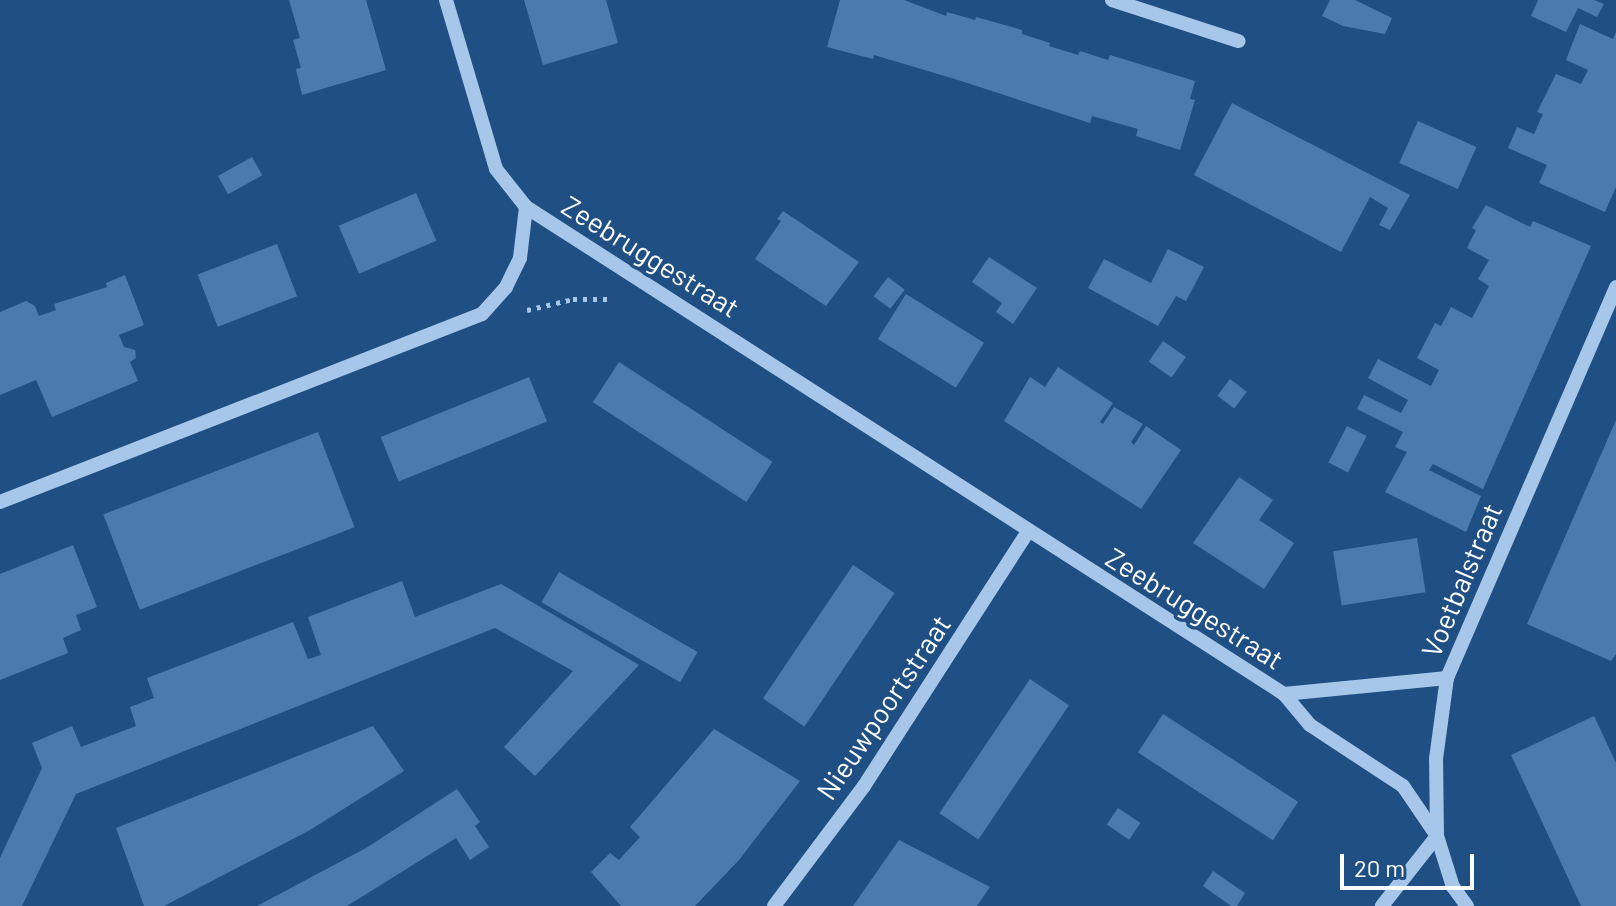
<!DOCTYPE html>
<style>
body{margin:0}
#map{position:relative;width:1616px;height:906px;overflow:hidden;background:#1f4f83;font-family:Barlow,sans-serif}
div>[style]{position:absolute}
.building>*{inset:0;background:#4b7bae;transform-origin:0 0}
.path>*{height:5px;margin-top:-2.5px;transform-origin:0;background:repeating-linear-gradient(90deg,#a6c7e9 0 4px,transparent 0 10px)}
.minor>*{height:14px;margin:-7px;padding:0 7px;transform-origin:7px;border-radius:7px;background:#a6c7e9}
span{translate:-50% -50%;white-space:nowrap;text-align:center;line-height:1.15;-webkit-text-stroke:7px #1f4f83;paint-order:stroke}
.street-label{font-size:28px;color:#fff}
.scale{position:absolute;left:1340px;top:854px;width:134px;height:36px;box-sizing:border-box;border:4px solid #fff;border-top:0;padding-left:10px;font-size:24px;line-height:28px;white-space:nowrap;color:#fff;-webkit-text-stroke:6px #1f4f83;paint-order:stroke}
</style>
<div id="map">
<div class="building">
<i style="clip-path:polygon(289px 0,366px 0,386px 70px,302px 95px,296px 69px,301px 68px,293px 40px,300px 38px)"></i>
<i style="clip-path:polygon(524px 0,606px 0,618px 43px,543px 65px)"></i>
<i style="clip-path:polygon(840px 0,904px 0,946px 16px,947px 12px,975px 20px,976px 17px,1022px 30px,1022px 34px,1050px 43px,1049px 46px,1078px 55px,1080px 51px,1108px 60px,1110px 55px,1195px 81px,1190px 99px,1195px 100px,1180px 150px,1136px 136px,1138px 129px,1092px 116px,1090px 123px,958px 80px,874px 55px,873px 59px,827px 47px)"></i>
<i style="clip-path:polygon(1330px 0,1355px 0,1392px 18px,1385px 34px,1343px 26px,1322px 16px)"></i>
<i style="clip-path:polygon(1538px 0,1594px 0,1604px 4px,1597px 17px,1578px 8px,1566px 32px,1531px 16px)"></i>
<i style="clip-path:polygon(1580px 24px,1613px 39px,1616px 32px,1616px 187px,1605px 212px,1539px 183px,1547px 165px,1508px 148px,1517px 127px,1534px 134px,1543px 114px,1537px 112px,1556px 74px,1581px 84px,1588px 70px,1566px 60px)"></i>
<i style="clip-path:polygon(1232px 103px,1410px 195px,1390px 230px,1379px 225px,1388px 208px,1370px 197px,1341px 252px,1194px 175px)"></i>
<i style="left:1418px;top:121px;width:64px;height:46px;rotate:24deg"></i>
<i style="left:252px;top:157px;width:21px;height:39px;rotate:61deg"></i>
<i style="left:416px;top:193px;width:52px;height:84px;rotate:67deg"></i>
<i style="clip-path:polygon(1486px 205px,1530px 227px,1533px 221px,1591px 246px,1483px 489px,1433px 464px,1429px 470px,1481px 496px,1466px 532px,1385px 492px,1407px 452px,1395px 447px,1403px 432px,1357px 409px,1364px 395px,1401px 413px,1408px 400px,1368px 378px,1378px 359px,1431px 386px,1439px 370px,1417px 358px,1435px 323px,1441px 326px,1451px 307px,1472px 318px,1489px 286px,1478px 279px,1489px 260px,1467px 248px,1476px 230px,1472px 228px)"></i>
<i style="clip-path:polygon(783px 211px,859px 262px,826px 306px,755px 259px,781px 221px,777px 219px)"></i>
<i style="left:277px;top:244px;width:56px;height:85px;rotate:69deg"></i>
<i style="clip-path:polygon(1168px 249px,1204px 267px,1186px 301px,1176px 296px,1158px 326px,1088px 288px,1104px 259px,1151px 283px)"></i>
<i style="clip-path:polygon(989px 257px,1037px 288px,1013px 324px,996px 312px,1002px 303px,972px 282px)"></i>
<i style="clip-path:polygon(125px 275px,144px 325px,119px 335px,124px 347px,135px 350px,136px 358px,130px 362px,138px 381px,52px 417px,36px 380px,0 395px,0 312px,26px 301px,35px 306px,39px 316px,56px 310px,54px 304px,107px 287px,106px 283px)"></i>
<i style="left:888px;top:277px;width:21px;height:24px;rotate:37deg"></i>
<i style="left:906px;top:294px;width:92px;height:53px;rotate:32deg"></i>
<i style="left:1163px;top:341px;width:28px;height:25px;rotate:35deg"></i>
<i style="left:619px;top:362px;width:183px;height:48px;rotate:33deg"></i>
<i style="clip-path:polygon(1058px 367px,1113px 403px,1100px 422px,1103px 424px,1114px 407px,1143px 424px,1131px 442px,1134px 445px,1146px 426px,1181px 450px,1141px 509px,1004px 421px,1030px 377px,1045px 387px)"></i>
<i style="left:529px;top:377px;width:48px;height:160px;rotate:68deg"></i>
<i style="left:1230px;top:379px;width:21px;height:21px;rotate:37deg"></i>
<i style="clip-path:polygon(1616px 420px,1616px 654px,1611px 661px,1527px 624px)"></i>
<i style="left:1347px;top:426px;width:22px;height:41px;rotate:27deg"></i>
<i style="left:318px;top:432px;width:102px;height:230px;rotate:69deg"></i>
<i style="clip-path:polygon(1239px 477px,1273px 500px,1259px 520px,1294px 543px,1264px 589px,1193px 543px)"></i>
<i style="left:1417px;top:538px;width:55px;height:85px;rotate:81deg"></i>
<i style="clip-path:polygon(73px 545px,97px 607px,76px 615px,81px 630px,63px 638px,68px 653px,0 680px,0 574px)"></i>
<i style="left:853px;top:565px;width:50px;height:161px;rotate:34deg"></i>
<i style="left:559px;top:572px;width:160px;height:35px;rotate:30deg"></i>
<i style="clip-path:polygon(402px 581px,415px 617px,501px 584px,639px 665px,535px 776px,504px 747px,573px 671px,495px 628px,76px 794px,22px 906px,0 906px,0 858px,42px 768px,32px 743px,72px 726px,81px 747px,136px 726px,130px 707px,154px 698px,147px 678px,293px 622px,308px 659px,321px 655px,308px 617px)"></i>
<i style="left:1030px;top:679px;width:47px;height:162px;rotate:34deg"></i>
<i style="left:1163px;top:714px;width:161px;height:46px;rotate:33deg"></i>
<i style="clip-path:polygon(1594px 716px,1616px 763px,1616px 906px,1581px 906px,1511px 755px)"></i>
<i style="clip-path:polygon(373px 726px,404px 771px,310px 830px,164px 906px,144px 906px,116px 828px)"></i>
<i style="clip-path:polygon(714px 729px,800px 781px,739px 860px,695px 906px,621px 906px,591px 872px,610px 853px,619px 860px,640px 837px,630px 827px)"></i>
<i style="clip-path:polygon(457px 789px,480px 822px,475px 826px,489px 847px,470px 860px,456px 838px,347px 906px,257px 906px,366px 848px)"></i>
<i style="left:1118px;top:808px;width:27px;height:20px;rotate:34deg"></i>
<i style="clip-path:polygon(899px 840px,990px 887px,977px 906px,853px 906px)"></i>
<i style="clip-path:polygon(1213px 871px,1245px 893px,1237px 906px,1231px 906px,1203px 886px)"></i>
</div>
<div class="path">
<i style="left:527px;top:310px;width:47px;rotate:-13.4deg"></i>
<i style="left:573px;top:299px;width:38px"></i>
</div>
<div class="minor">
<i style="left:446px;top:0;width:176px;rotate:73.5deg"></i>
<i style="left:496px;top:169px;width:48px;rotate:51.7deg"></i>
<i style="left:526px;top:207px;width:901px;rotate:32.72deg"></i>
<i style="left:1284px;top:694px;width:164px;rotate:-5.6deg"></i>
<i style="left:1112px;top:0;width:133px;rotate:18deg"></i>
<i style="left:0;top:502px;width:517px;rotate:-21.31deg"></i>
<i style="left:482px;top:314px;width:36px;rotate:-48deg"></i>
<i style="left:506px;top:287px;width:32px;rotate:-64deg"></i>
<i style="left:520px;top:258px;width:51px;rotate:-83.3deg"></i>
<i style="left:1284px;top:694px;width:40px;rotate:50deg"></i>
<i style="left:1310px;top:725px;width:111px;rotate:33.3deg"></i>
<i style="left:1403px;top:786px;width:60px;rotate:55.8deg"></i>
<i style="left:1437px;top:836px;width:89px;rotate:128.2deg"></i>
<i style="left:774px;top:906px;width:150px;rotate:-53.1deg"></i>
<i style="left:864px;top:786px;width:302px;rotate:-57.2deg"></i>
<i style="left:1467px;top:906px;width:24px;rotate:-126deg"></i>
<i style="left:1453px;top:887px;width:53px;rotate:-107.4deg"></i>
<i style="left:1437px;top:836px;width:77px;rotate:-90.7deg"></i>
<i style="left:1436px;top:759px;width:82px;rotate:-82.3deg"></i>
<i style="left:1447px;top:678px;width:426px;rotate:-66.6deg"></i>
</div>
<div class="street-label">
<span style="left:651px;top:256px;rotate:32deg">Zeebruggestraat</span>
<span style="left:1461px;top:580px;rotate:-67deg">Voetbalstraat</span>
<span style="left:1195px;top:608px;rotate:32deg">Zeebruggestraat</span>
<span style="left:883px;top:707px;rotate:-56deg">Nieuwpoortstraat</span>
</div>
<div class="scale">20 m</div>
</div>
